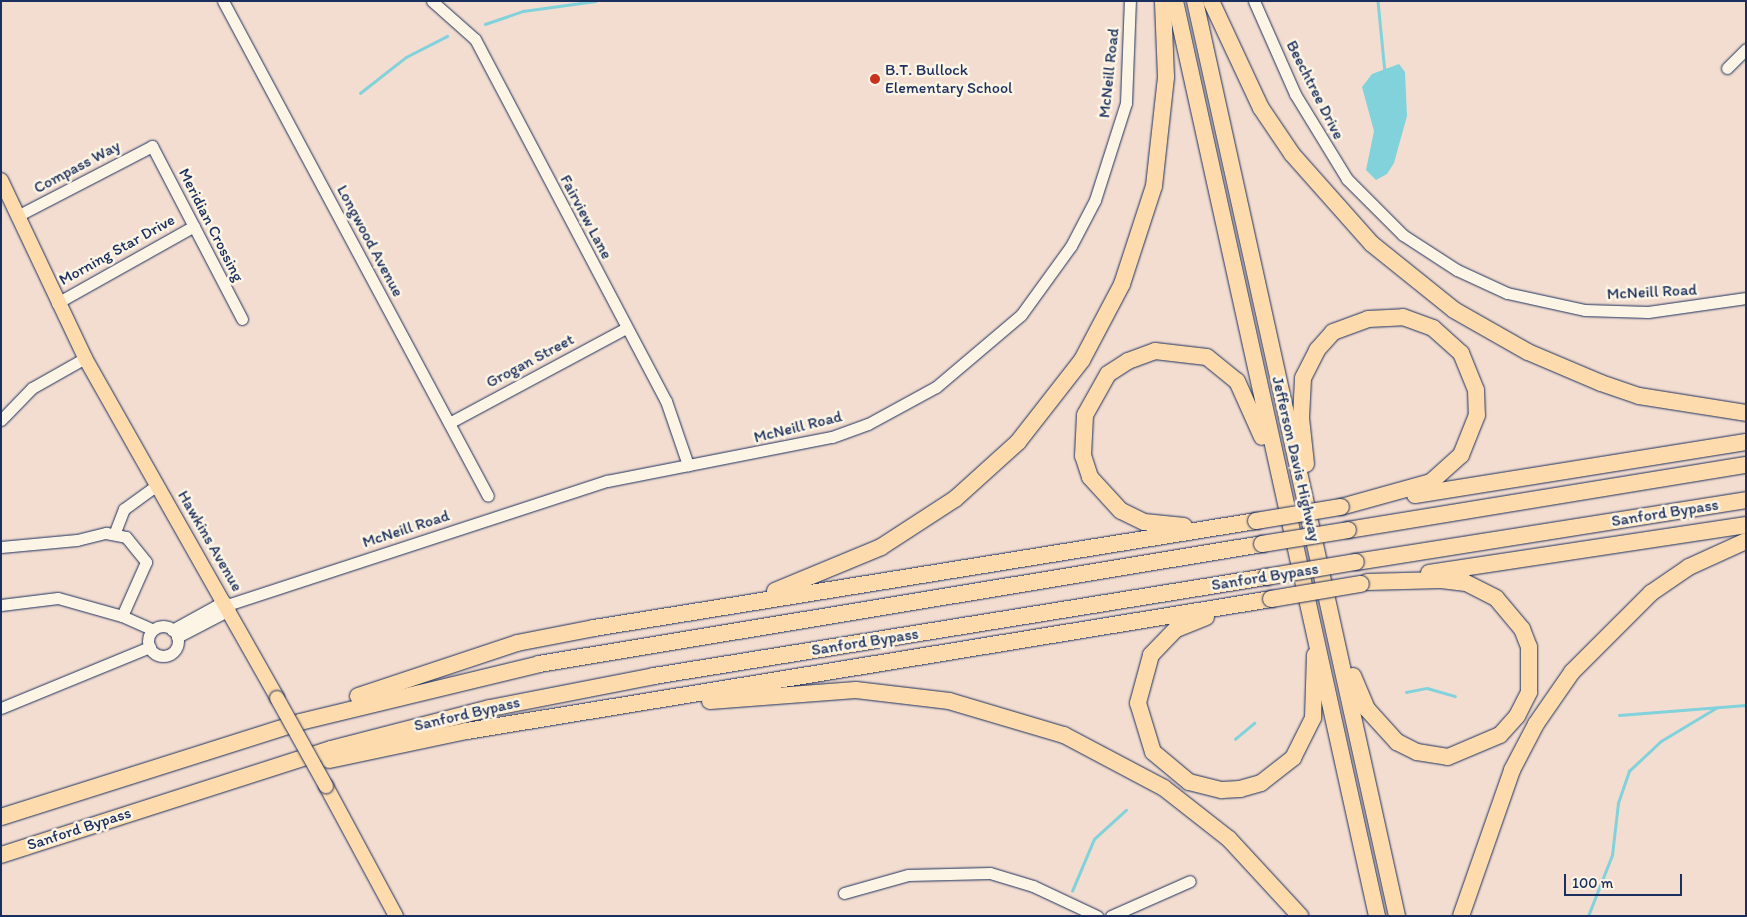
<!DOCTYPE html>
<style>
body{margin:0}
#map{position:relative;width:1747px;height:917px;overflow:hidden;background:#f3ddd0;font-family:Itim,sans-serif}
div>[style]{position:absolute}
.water>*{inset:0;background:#82d2dc}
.stream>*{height:2.5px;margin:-1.25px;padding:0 1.25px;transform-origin:1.25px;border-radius:1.25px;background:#82d2dc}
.roads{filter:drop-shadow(0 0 1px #1b2f5e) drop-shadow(0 0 1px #1b2f5e)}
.minor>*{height:11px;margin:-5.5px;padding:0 5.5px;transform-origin:5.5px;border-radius:5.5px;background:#fcf5e5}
.minor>.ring{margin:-5.5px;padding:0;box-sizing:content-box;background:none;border:11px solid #fcf5e5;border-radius:50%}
.major>*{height:14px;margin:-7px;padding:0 7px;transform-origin:7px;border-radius:7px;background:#fedbac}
.highway>*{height:16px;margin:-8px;padding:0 8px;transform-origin:8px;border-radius:8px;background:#fedbac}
.bridges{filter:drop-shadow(0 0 1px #1b2f5e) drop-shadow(0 0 1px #1b2f5e)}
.major-bridge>*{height:14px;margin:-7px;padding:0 7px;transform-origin:7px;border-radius:7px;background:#fedbac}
.highway-bridge>*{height:16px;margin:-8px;padding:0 8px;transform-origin:8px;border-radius:8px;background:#fedbac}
.dots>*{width:14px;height:14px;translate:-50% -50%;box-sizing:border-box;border:2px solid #fcf5e5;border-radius:50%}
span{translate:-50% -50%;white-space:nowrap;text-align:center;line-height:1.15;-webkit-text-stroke:5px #fcf5e5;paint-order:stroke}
.poi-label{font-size:16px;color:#1b2f5e}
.left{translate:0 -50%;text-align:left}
.street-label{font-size:16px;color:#1b2f5e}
.frame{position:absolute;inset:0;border:2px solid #1b2f5e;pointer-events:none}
.scale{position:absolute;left:1564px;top:874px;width:118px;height:22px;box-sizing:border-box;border:2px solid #1b2f5e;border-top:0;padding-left:6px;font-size:15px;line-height:18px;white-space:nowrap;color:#1b2f5e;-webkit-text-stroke:4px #fcf5e5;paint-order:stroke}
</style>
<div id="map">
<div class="water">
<i style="clip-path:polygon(1399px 64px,1405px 72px,1407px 116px,1394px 163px,1387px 174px,1376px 180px,1366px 170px,1374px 131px,1362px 87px,1372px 74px)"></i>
</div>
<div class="stream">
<i style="left:1378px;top:1px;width:71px;rotate:84.4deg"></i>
<i style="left:485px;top:24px;width:40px;rotate:-18.9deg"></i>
<i style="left:523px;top:11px;width:73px;rotate:-7.9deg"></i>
<i style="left:360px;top:93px;width:58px;rotate:-38deg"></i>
<i style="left:406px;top:57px;width:46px;rotate:-27.1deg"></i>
<i style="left:1406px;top:692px;width:21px;rotate:-11deg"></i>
<i style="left:1427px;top:688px;width:29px;rotate:16deg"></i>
<i style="left:1619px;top:715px;width:127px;rotate:-4.5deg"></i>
<i style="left:1235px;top:739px;width:25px;rotate:-40deg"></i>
<i style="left:1072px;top:891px;width:56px;rotate:-67.1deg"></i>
<i style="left:1094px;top:839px;width:43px;rotate:-42.2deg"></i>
<i style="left:1588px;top:916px;width:66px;rotate:-68.5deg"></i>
<i style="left:1612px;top:855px;width:52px;rotate:-83.4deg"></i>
<i style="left:1618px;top:803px;width:34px;rotate:-71deg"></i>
<i style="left:1629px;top:771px;width:44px;rotate:-43.2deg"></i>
<i style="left:1661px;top:741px;width:64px;rotate:-31deg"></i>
</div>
<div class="roads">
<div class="minor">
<i style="left:223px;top:1px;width:561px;rotate:61.84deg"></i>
<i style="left:432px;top:1px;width:57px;rotate:41.5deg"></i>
<i style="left:475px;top:39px;width:409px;rotate:62.2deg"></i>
<i style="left:666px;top:401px;width:68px;rotate:71deg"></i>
<i style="left:1254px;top:1px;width:102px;rotate:66.2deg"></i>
<i style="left:1295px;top:94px;width:100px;rotate:58.5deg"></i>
<i style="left:1347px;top:179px;width:79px;rotate:45deg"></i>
<i style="left:1403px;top:235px;width:64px;rotate:32.9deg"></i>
<i style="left:1457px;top:270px;width:55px;rotate:24.7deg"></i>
<i style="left:1507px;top:293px;width:80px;rotate:12.3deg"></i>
<i style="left:1585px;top:310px;width:63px;rotate:1.8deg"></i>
<i style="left:1648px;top:312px;width:99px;rotate:-8.1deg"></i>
<i style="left:1727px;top:68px;width:27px;rotate:-45deg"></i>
<i style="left:17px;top:216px;width:152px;rotate:-27.4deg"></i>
<i style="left:152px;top:146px;width:195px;rotate:62.5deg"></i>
<i style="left:57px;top:303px;width:157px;rotate:-29.3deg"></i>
<i style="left:1px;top:420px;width:45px;rotate:-45.9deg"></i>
<i style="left:32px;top:388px;width:61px;rotate:-29.5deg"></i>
<i style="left:449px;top:423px;width:201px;rotate:-28.2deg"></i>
<i style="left:115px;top:532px;width:25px;rotate:-69deg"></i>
<i style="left:124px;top:509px;width:41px;rotate:-36deg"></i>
<i style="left:1px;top:547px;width:76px;rotate:-5.3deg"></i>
<i style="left:77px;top:540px;width:30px;rotate:-14deg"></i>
<i style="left:106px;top:533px;width:20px;rotate:11deg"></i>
<i style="left:126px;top:537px;width:32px;rotate:51deg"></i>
<i style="left:146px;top:562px;width:59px;rotate:114deg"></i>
<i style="left:1px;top:605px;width:57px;rotate:-7deg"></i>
<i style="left:58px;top:598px;width:66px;rotate:15.7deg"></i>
<i style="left:122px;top:616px;width:34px;rotate:24deg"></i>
<i style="left:227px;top:605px;width:400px;rotate:-18.1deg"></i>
<i style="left:607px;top:481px;width:229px;rotate:-11.1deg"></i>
<i style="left:832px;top:437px;width:38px;rotate:-20deg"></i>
<i style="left:868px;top:424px;width:77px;rotate:-28.6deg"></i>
<i style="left:936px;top:387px;width:111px;rotate:-40.3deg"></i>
<i style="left:1021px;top:315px;width:85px;rotate:-54.1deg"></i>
<i style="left:1071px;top:246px;width:52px;rotate:-62.4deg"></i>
<i style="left:1095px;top:200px;width:102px;rotate:-72.3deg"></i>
<i style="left:1126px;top:103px;width:102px;rotate:-87.8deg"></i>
<i class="ring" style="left:148px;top:626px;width:19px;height:19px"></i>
<i style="left:172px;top:630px;width:60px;rotate:-28.7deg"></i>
<i style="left:177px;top:637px;width:59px;rotate:-27.4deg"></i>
<i style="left:1px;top:708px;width:161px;rotate:-22.3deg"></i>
<i style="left:844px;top:893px;width:66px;rotate:-15.7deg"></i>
<i style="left:908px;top:875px;width:82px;rotate:-1.4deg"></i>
<i style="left:990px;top:873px;width:45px;rotate:16.8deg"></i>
<i style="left:1033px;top:886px;width:71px;rotate:25.1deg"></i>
<i style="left:1111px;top:916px;width:86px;rotate:-23.9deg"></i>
</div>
<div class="major">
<i style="left:1px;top:180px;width:197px;rotate:64.7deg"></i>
<i style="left:85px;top:358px;width:390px;rotate:60.5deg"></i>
<i style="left:326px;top:786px;width:148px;rotate:61.7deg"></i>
</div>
<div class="highway">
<i style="left:1175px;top:1px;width:937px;rotate:77.55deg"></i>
<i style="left:1195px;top:1px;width:937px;rotate:77.55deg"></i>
<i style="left:1211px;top:1px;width:118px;rotate:65deg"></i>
<i style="left:1261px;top:108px;width:55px;rotate:56deg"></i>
<i style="left:1292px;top:154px;width:120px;rotate:48.4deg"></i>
<i style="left:1372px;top:244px;width:105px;rotate:38.8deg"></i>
<i style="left:1454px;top:310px;width:85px;rotate:29.6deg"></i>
<i style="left:1528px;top:352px;width:79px;rotate:23deg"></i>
<i style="left:1601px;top:383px;width:40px;rotate:18.9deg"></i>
<i style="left:1639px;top:396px;width:108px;rotate:9deg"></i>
<i style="left:1306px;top:464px;width:46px;rotate:-96.2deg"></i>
<i style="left:1301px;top:418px;width:40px;rotate:-87.1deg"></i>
<i style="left:1303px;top:378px;width:31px;rotate:-63deg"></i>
<i style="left:1317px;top:350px;width:24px;rotate:-48deg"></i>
<i style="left:1333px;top:332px;width:37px;rotate:-20deg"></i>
<i style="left:1368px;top:319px;width:35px;rotate:-3deg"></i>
<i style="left:1403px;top:317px;width:32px;rotate:20deg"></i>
<i style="left:1433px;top:328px;width:38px;rotate:42deg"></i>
<i style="left:1461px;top:353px;width:40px;rotate:68deg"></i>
<i style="left:1476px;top:390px;width:25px;rotate:88deg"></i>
<i style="left:1477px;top:415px;width:43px;rotate:111.8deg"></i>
<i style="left:1461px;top:455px;width:40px;rotate:138deg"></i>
<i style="left:1431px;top:482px;width:93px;rotate:164.5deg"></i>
<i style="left:1415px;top:495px;width:335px;rotate:-9.1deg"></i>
<i style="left:1184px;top:526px;width:40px;rotate:-174.3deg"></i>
<i style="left:1144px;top:522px;width:25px;rotate:-154deg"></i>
<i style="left:1121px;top:511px;width:46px;rotate:-132.4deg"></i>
<i style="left:1090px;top:477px;width:22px;rotate:-108deg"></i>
<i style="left:1083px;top:456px;width:41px;rotate:-87.2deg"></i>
<i style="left:1085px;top:415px;width:47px;rotate:-60.7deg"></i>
<i style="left:1108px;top:374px;width:24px;rotate:-33deg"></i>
<i style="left:1128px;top:361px;width:29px;rotate:-20deg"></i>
<i style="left:1155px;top:351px;width:52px;rotate:6.6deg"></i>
<i style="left:1207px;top:357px;width:38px;rotate:39deg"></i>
<i style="left:1237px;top:381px;width:61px;rotate:65.9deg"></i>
<i style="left:1348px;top:530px;width:403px;rotate:-9.3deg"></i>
<i style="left:1356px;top:562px;width:395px;rotate:-9deg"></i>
<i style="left:1429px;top:573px;width:321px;rotate:-8.6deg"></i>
<i style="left:775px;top:591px;width:115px;rotate:-22.5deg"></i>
<i style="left:881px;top:547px;width:88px;rotate:-33deg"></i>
<i style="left:955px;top:499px;width:85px;rotate:-42.1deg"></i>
<i style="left:1018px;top:442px;width:104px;rotate:-52deg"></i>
<i style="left:1082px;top:360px;width:86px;rotate:-62.2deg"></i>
<i style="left:1122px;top:284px;width:103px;rotate:-71.9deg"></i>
<i style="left:1154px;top:186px;width:110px;rotate:-83.7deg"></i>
<i style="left:1166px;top:77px;width:76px;rotate:-92.3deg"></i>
<i style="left:1206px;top:617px;width:32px;rotate:158deg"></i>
<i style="left:1176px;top:629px;width:36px;rotate:134deg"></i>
<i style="left:1151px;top:655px;width:50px;rotate:105.2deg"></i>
<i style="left:1138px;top:703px;width:51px;rotate:73deg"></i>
<i style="left:1153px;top:752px;width:47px;rotate:39.8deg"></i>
<i style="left:1189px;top:782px;width:34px;rotate:14deg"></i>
<i style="left:1222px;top:790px;width:18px;rotate:-3deg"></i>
<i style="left:1240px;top:789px;width:22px;rotate:-16deg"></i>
<i style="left:1261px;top:783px;width:41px;rotate:-38deg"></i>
<i style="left:1293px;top:758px;width:45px;rotate:-63.4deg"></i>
<i style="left:1313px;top:718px;width:63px;rotate:-88.2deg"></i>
<i style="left:1353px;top:676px;width:36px;rotate:67deg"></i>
<i style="left:1367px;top:709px;width:45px;rotate:47.7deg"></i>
<i style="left:1397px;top:742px;width:22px;rotate:27deg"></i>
<i style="left:1417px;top:752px;width:31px;rotate:9deg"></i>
<i style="left:1448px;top:757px;width:56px;rotate:-22.9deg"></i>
<i style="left:1500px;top:735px;width:25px;rotate:-48deg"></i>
<i style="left:1517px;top:716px;width:27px;rotate:-63deg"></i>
<i style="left:1529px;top:692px;width:45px;rotate:-90deg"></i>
<i style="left:1529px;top:647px;width:19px;rotate:-111deg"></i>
<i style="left:1522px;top:629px;width:40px;rotate:-130deg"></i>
<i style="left:1496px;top:598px;width:34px;rotate:-153deg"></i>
<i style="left:1466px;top:583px;width:25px;rotate:-173deg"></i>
<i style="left:1441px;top:580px;width:74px;rotate:178.5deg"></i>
<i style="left:358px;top:696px;width:168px;rotate:-18.4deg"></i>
<i style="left:517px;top:643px;width:78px;rotate:-11deg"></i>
<i style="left:594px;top:628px;width:671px;rotate:-9.18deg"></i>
<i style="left:710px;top:701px;width:146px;rotate:-4.3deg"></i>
<i style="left:856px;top:690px;width:94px;rotate:6.7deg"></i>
<i style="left:949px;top:701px;width:120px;rotate:16.5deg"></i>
<i style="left:1064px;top:735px;width:113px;rotate:27.9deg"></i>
<i style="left:1164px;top:788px;width:83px;rotate:38.1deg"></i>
<i style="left:1229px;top:839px;width:105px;rotate:47.3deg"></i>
<i style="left:329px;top:760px;width:141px;rotate:-11.9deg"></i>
<i style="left:467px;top:731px;width:815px;rotate:-9.32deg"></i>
<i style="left:1px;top:817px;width:314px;rotate:-17.6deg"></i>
<i style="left:300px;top:722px;width:246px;rotate:-13.6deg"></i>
<i style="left:539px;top:664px;width:733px;rotate:-9.42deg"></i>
<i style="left:1px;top:855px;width:347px;rotate:-17.8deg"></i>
<i style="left:331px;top:749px;width:164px;rotate:-14.5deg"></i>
<i style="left:490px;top:708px;width:167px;rotate:-11deg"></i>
<i style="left:654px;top:676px;width:620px;rotate:-9.19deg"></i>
<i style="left:1461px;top:916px;width:155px;rotate:-70.7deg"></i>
<i style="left:1512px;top:770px;width:52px;rotate:-62.4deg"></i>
<i style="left:1536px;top:724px;width:63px;rotate:-55.3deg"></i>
<i style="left:1572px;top:672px;width:112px;rotate:-45deg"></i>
<i style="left:1651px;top:593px;width:46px;rotate:-34.4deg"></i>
<i style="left:1689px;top:567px;width:63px;rotate:-24.5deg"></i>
</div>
</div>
<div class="bridges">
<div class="major-bridge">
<i style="left:277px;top:698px;width:101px;rotate:60.9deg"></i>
</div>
<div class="highway-bridge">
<i style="left:1256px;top:521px;width:86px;rotate:-9.4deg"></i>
<i style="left:1262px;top:544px;width:87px;rotate:-9.2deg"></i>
<i style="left:1266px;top:577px;width:91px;rotate:-9.5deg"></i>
<i style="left:1271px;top:599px;width:91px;rotate:-9.5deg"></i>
</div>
</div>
<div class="dots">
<i style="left:875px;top:79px;background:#c8321e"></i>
</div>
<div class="poi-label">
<span class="left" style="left:885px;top:79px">B.T. Bullock<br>Elementary School</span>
</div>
<div class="street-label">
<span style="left:1109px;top:73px;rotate:-84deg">McNeill Road</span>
<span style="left:1315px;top:90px;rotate:63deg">Beechtree Drive</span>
<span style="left:77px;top:167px;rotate:-28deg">Compass Way</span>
<span style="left:586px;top:217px;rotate:62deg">Fairview Lane</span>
<span style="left:211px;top:225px;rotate:63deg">Meridian Crossing</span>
<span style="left:370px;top:241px;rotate:62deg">Longwood Avenue</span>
<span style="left:117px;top:250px;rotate:-29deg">Morning Star Drive</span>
<span style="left:1652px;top:292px;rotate:-3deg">McNeill Road</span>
<span style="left:530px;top:361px;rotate:-28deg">Grogan Street</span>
<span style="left:798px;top:427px;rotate:-14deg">McNeill Road</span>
<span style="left:1296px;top:459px;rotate:77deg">Jefferson Davis Highway</span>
<span style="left:1665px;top:513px;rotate:-9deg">Sanford Bypass</span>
<span style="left:406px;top:529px;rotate:-18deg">McNeill Road</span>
<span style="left:210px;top:541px;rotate:60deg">Hawkins Avenue</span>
<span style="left:1265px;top:577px;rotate:-9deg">Sanford Bypass</span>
<span style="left:865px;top:642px;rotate:-9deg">Sanford Bypass</span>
<span style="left:467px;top:714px;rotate:-13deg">Sanford Bypass</span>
<span style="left:79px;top:829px;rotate:-18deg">Sanford Bypass</span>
</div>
<div class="frame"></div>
<div class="scale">100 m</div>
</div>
